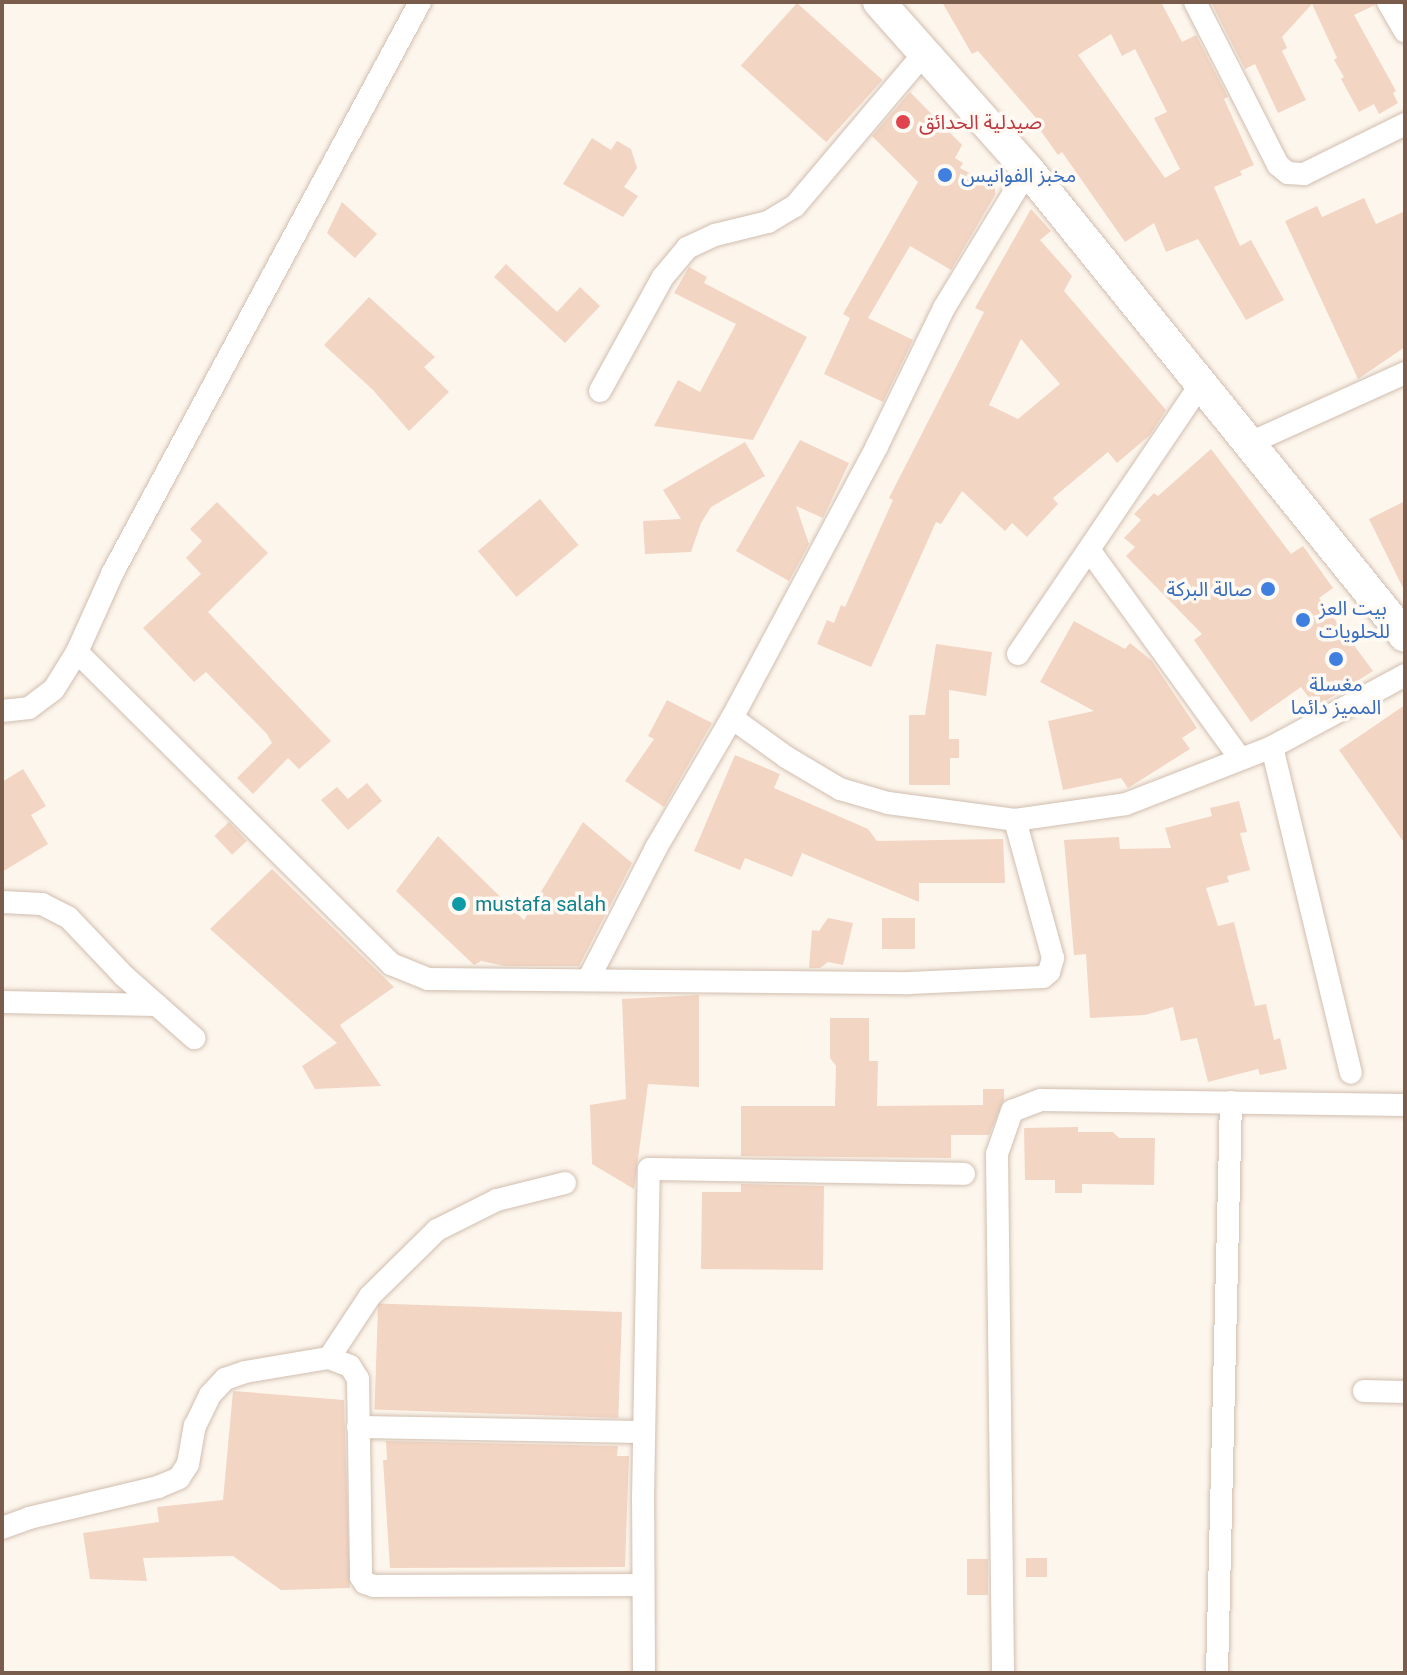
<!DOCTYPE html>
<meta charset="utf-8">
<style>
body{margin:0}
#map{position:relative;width:1407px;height:1675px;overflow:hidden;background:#fdf6ec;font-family:"Public Sans","Noto Sans Arabic",sans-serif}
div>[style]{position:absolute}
.building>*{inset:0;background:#f3d5c3;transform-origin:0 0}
.roads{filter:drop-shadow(0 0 2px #d1beb0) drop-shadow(0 0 2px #d1beb0)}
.street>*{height:22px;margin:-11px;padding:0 11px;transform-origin:11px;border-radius:11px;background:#fff}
.secondary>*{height:32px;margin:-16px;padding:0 16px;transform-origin:16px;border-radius:16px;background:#fff}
.dots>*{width:22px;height:22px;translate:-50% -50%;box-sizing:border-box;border:4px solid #fffaf3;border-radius:50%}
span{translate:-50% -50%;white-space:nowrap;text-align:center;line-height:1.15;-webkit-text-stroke:7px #fffaf3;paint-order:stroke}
.health-label{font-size:20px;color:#be3a42}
.left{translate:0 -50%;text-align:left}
.shop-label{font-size:20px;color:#366cbe}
.right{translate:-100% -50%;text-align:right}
.culture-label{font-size:20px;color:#0d838f}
.frame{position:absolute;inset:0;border:4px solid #7a5c4d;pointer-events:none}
</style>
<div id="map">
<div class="building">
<i style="clip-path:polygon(evenodd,942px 2px,1161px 2px,1182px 42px,1196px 35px,1228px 97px,1224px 99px,1254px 165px,1240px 171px,1242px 175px,1214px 187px,1240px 246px,1251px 240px,1284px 300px,1246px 320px,1198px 239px,1166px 252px,1154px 223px,1125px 242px,1062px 152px,1058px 155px,1033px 120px,1036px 118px,978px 51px,972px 54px,942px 2px,1111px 34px,1122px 56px,1135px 49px,1167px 112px,1154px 118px,1180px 169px,1165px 178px,1078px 55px,1111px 34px)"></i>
<i style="clip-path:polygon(1211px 2px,1374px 2px,1375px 5px,1354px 15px,1396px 91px,1393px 93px,1398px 103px,1379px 114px,1374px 104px,1359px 112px,1341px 79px,1344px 77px,1334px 60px,1337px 58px,1312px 4px,1282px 37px,1287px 48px,1282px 51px,1306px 100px,1278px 113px,1255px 64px,1245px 69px)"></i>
<i style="left:797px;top:3px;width:115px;height:84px;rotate:42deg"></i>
<i style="clip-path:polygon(910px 92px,962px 145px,955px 158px,963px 163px,960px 168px,995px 187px,995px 195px,951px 270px,910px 246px,868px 318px,913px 340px,883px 402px,824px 374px,850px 318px,843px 314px,918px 182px,872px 136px)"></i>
<i style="clip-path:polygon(592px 138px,611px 150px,617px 141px,631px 149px,637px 168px,624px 187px,638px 196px,623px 217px,563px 184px)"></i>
<i style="clip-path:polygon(1364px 198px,1376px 224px,1405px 211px,1405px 347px,1358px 379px,1285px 221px,1317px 206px,1322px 217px)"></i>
<i style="clip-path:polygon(342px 202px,377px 234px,355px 258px,327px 233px)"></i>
<i style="clip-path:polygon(evenodd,1031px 209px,1051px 231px,1040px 240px,1072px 276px,1064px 291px,1166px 410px,1150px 435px,1117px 463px,1108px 452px,1053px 498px,1058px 504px,1027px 537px,1012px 523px,1005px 531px,962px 491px,941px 524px,936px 522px,871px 667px,817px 644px,827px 620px,834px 623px,841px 605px,845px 607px,893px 500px,889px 498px,984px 312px,975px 308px,1031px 209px,1021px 339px,1060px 384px,1018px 419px,989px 405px,1021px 339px)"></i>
<i style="clip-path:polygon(506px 264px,557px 312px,580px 287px,600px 306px,565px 343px,494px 277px)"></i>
<i style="clip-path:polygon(689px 267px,707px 277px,704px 283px,807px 337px,753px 440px,654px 426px,678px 380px,700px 392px,736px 324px,674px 293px)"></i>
<i style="clip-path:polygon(369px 297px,435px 357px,424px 367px,449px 392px,409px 431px,373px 390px,324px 345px)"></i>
<i style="clip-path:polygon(800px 440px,849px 463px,823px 518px,796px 506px,809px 544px,789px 581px,736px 551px)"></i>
<i style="clip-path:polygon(745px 442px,765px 476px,711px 507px,701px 523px,691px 552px,645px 554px,643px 521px,681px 519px,663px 490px)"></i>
<i style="clip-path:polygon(1211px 449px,1291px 554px,1303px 546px,1333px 588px,1319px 598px,1373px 671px,1316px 707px,1301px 687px,1251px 722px,1194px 640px,1202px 634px,1126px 556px,1135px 547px,1124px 538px,1141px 520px,1134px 514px,1154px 493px,1158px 496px)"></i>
<i style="left:540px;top:499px;width:60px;height:81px;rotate:50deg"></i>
<i style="clip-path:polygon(1405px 501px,1405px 592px,1369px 519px)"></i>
<i style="clip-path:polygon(217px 502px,268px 553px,208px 612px,331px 741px,299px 769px,288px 758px,253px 794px,237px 778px,272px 743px,267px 734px,206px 672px,194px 682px,143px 628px,201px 574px,186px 558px,202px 541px,190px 529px)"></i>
<i style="clip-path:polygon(1074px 621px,1125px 649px,1130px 643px,1152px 661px,1197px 728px,1182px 738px,1190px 749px,1128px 788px,1121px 778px,1063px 790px,1048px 721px,1094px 711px,1040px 682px)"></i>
<i style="clip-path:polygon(936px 644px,992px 652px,986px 696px,949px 690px,949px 739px,959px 739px,959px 758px,950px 758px,950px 785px,909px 785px,909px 715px,925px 715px)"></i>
<i style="clip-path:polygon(667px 700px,712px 723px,664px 807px,625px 781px,654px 739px,648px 736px)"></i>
<i style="clip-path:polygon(1405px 705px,1405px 844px,1339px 750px)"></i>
<i style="clip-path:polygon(735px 755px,780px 774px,774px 788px,868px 829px,877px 841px,1003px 839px,1005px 883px,919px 883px,919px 902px,802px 853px,792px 877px,745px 858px,740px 870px,694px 851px)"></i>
<i style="clip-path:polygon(23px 769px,46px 806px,31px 815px,48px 844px,2px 872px,2px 782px)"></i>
<i style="clip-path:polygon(367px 783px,382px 801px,348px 830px,321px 800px,337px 787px,348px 799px)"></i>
<i style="clip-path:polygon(1239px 801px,1247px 832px,1240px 833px,1250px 870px,1227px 876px,1229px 882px,1206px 888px,1218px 926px,1234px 922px,1255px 1006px,1266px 1004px,1274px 1040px,1280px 1038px,1287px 1069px,1260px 1075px,1258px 1069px,1208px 1082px,1197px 1038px,1181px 1041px,1173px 1007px,1145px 1015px,1090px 1018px,1086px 954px,1074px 955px,1064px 840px,1119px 837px,1120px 849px,1171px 848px,1165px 828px,1212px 816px,1210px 808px)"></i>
<i style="left:229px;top:822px;width:26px;height:20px;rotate:47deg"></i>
<i style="clip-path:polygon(583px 822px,632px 863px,579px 966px,505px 966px,481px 961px,474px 965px,396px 891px,438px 836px,524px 920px)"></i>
<i style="clip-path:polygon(272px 869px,394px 987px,340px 1025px,381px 1086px,315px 1089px,302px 1066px,337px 1043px,210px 929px)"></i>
<i style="clip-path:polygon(828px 918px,853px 923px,843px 965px,828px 962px,820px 968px,809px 968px,812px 930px,819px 931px)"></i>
<i style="left:882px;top:918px;width:33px;height:31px"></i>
<i style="clip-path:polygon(699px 995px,699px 1087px,648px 1084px,634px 1189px,592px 1164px,590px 1105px,626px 1099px,622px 999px)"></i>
<i style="clip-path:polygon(830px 1018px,869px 1018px,869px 1061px,878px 1061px,877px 1106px,983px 1105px,983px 1089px,1004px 1089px,1004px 1100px,989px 1135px,951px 1135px,951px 1158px,741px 1156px,741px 1106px,835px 1106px,836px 1066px,830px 1058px)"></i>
<i style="clip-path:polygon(1078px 1127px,1078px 1132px,1113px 1132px,1119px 1138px,1155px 1138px,1154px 1185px,1082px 1184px,1082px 1193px,1055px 1193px,1055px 1180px,1025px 1180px,1024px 1128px)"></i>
<i style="clip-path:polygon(741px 1184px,824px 1186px,823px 1270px,701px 1269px,702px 1192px,741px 1192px)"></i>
<i style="left:622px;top:1312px;width:106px;height:244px;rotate:92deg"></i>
<i style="clip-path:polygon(233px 1391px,344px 1400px,350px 1588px,281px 1590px,233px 1556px,143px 1558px,147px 1581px,90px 1579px,83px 1533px,159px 1522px,157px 1507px,223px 1500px)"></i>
<i style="clip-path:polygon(386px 1441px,618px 1446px,617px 1456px,629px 1456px,625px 1567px,390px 1568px,383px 1460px,387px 1460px)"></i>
<i style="left:1026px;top:1558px;width:21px;height:19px"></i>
<i style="left:967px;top:1559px;width:21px;height:36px"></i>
</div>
<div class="roads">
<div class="street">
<i style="left:1195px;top:2px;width:183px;rotate:63deg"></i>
<i style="left:1278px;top:165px;width:13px;rotate:39deg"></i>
<i style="left:1288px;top:173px;width:16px;rotate:4deg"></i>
<i style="left:1304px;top:174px;width:113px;rotate:-26.3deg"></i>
<i style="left:1388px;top:2px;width:34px;rotate:60deg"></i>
<i style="left:600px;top:391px;width:130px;rotate:-61.1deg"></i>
<i style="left:663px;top:277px;width:38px;rotate:-50deg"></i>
<i style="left:687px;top:248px;width:31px;rotate:-25deg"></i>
<i style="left:715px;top:235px;width:55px;rotate:-13.8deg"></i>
<i style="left:768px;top:222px;width:31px;rotate:-31deg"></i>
<i style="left:795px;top:206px;width:203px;rotate:-49.8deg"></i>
<i style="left:1250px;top:443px;width:170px;rotate:-24.3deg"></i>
<i style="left:1090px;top:551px;width:256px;rotate:54.1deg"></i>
<i style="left:77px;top:652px;width:443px;rotate:44.8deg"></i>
<i style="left:391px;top:964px;width:40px;rotate:22deg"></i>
<i style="left:428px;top:979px;width:481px;rotate:0.5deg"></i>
<i style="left:909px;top:983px;width:134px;rotate:-2.6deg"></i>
<i style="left:1043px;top:977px;width:8px;rotate:-40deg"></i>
<i style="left:1049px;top:972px;width:15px;rotate:-74deg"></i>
<i style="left:1053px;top:958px;width:143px;rotate:-105.4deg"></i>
<i style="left:1018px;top:654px;width:326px;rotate:-55.9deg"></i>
<i style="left:2px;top:711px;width:27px;rotate:-6deg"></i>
<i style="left:29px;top:708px;width:31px;rotate:-37deg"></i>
<i style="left:54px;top:689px;width:44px;rotate:-58.1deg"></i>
<i style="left:77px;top:652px;width:88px;rotate:-65.8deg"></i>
<i style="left:113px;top:572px;width:647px;rotate:-61.69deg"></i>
<i style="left:732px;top:718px;width:67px;rotate:35.8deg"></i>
<i style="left:786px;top:757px;width:63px;rotate:30.7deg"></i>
<i style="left:840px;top:789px;width:50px;rotate:16.3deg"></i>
<i style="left:888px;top:803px;width:128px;rotate:7.6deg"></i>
<i style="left:1015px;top:820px;width:112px;rotate:-8.2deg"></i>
<i style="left:1126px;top:804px;width:157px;rotate:-21.3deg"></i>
<i style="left:1272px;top:747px;width:151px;rotate:-28.4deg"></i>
<i style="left:1272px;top:747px;width:335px;rotate:76.4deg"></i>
<i style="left:2px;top:902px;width:40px;rotate:2.9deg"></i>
<i style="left:42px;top:904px;width:30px;rotate:27deg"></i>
<i style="left:69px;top:918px;width:80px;rotate:46.5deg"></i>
<i style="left:124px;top:976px;width:94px;rotate:41.5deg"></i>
<i style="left:588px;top:980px;width:148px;rotate:-62.7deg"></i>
<i style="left:656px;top:848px;width:151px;rotate:-59.7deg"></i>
<i style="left:732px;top:718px;width:308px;rotate:-61.9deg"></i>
<i style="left:877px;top:446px;width:153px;rotate:-64.1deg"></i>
<i style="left:944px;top:308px;width:162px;rotate:-58.7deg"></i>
<i style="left:2px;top:1002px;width:155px;rotate:1.1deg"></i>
<i style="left:329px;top:1358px;width:74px;rotate:-56.5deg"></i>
<i style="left:370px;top:1296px;width:94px;rotate:-44.6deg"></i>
<i style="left:437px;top:1230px;width:67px;rotate:-26.6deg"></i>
<i style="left:497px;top:1200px;width:70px;rotate:-14deg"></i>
<i style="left:1364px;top:1391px;width:41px;rotate:1.4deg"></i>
<i style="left:358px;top:1427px;width:286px;rotate:1deg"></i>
<i style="left:2px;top:1528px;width:29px;rotate:-20deg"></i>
<i style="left:29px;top:1518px;width:133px;rotate:-13.5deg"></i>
<i style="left:158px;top:1487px;width:23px;rotate:-23deg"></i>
<i style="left:179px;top:1478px;width:17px;rotate:-57deg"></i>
<i style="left:188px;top:1464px;width:39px;rotate:-80deg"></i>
<i style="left:195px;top:1426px;width:34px;rotate:-64deg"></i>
<i style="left:210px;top:1395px;width:22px;rotate:-47deg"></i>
<i style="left:225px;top:1379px;width:21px;rotate:-19deg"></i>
<i style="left:245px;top:1372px;width:85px;rotate:-9.5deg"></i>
<i style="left:329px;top:1358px;width:22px;rotate:21deg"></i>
<i style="left:350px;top:1366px;width:15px;rotate:58deg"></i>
<i style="left:358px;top:1379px;width:198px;rotate:89.1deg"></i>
<i style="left:361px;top:1577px;width:7px;rotate:56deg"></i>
<i style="left:365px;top:1583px;width:9px;rotate:18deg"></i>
<i style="left:374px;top:1586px;width:269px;rotate:-0.2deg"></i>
<i style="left:644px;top:1673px;width:173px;rotate:-90.3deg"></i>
<i style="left:643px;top:1500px;width:331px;rotate:-89deg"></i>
<i style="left:649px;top:1169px;width:315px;rotate:0.9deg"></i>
<i style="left:1003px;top:1673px;width:519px;rotate:-90.66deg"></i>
<i style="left:997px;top:1154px;width:46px;rotate:-70.8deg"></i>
<i style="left:1012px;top:1111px;width:31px;rotate:-21deg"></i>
<i style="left:1041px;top:1100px;width:364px;rotate:0.8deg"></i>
<i style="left:1217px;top:1673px;width:571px;rotate:-88.6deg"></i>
</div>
<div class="secondary">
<i style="left:879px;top:2px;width:225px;rotate:48.4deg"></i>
<i style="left:1028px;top:170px;width:599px;rotate:51.03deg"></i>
</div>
</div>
<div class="dots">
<i style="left:903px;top:122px;background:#e0444e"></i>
<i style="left:945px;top:175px;background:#3f7fe0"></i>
<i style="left:1268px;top:589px;background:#3f7fe0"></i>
<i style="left:1303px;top:620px;background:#3f7fe0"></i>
<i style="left:1336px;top:659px;background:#3f7fe0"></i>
<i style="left:459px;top:904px;background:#0f9aa8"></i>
</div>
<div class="health-label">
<span class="left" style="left:919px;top:122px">صيدلية الحدائق</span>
</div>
<div class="shop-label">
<span class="left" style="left:961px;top:175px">مخبز الفوانيس</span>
<span class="right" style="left:1252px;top:589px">صالة البركة</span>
<span class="left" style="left:1319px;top:620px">بيت العز<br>للحلويات</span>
<span style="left:1336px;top:696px">مغسلة<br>المميز دائما</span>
</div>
<div class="culture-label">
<span class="left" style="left:475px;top:904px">mustafa salah</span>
</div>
<div class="frame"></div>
</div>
